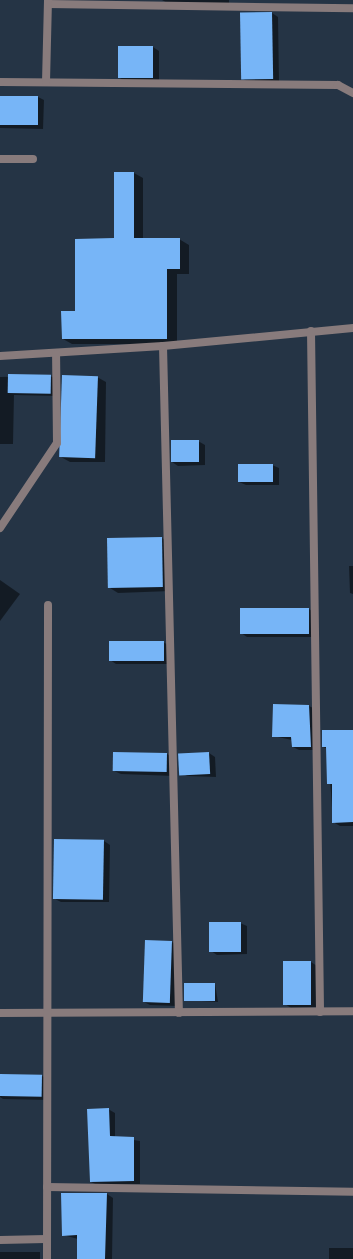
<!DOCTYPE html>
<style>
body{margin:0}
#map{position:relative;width:353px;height:1259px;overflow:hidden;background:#253445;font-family:Literata,serif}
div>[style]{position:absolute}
.shadow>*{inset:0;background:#0007;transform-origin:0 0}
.building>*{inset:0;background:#77b5f7;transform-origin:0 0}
.minor>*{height:8px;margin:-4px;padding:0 4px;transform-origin:4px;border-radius:4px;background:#887b7c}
span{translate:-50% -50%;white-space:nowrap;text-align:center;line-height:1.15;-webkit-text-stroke:4px #1b2a3a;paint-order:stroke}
</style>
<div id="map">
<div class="shadow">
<i style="clip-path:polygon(162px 0,229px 0,229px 4px,167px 3px)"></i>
<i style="clip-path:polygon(272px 13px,278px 17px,279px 82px,248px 82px,242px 78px,241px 14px)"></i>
<i style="clip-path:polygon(153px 47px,159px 51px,159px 81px,125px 81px,118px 77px)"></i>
<i style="clip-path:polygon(0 96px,38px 97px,44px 100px,43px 129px,0 128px)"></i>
<i style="clip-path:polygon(134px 173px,143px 178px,143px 239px,179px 239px,189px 245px,189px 274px,177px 274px,177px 344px,72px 344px,63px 339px,115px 239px)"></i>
<i style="clip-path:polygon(50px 376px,57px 379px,57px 396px,14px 395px,13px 444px,0 444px,0 377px)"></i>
<i style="clip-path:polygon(97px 377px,106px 382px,105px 462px,70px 462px,61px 457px)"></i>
<i style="clip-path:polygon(198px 441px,205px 445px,205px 465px,178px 466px,172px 462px)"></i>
<i style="clip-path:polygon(272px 465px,279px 468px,279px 485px,246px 485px,239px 482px)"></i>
<i style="clip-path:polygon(162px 538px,170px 543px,171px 591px,118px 593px,110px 588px)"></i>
<i style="clip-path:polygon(349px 566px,353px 566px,353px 594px,350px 593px)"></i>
<i style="clip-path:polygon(0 580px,20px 594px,0 621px)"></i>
<i style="clip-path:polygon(309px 609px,315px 613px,315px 637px,247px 637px,241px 633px)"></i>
<i style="clip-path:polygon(163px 642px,170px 646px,170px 664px,116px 664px,110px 660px)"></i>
<i style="clip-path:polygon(274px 705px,309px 706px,315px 709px,317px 750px,299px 750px,293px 747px,292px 740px,273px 736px)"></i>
<i style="clip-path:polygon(353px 731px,353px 826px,340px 826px,333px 822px,328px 749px,323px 747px)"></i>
<i style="clip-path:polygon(209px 753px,215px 757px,216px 777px,187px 776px,180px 772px,179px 754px)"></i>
<i style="clip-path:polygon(167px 754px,173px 757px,174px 776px,121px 774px,114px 771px)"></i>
<i style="clip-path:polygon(55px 840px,104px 841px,110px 845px,109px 902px,61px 902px,55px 899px)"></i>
<i style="clip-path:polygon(240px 923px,247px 926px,247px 954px,217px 955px,211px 951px)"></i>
<i style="clip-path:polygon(172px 942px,178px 946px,177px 1006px,150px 1005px,144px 1002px)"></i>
<i style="clip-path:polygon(311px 962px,317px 966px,318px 1007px,291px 1008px,285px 1004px)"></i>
<i style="clip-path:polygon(215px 984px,218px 1002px,185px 1000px)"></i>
<i style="clip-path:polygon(0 1075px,42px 1076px,48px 1079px,48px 1100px,3px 1099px,0 1097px)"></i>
<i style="clip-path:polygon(108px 1109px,115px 1113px,115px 1137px,140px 1141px,140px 1184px,97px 1185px,91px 1182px)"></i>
<i style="clip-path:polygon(62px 1194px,107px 1194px,113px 1198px,112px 1259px,78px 1259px,78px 1239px,63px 1235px)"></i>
<i style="left:329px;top:1248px;width:24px;height:11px"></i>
<i style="left:0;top:1252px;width:40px;height:7px"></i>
</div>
<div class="building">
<i style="left:272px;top:12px;width:67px;height:32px;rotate:89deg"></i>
<i style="left:118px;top:46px;width:35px;height:32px"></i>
<i style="left:0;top:96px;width:38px;height:29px"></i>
<i style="clip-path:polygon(114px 172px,134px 172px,134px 238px,180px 238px,180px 269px,167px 269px,167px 339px,62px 339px,61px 311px,75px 311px,75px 239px,114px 238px)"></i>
<i style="left:8px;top:374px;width:43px;height:19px;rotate:1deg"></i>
<i style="left:62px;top:375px;width:36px;height:82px;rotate:2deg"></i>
<i style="left:199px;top:440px;width:22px;height:28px;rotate:90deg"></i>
<i style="left:238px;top:464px;width:35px;height:18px"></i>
<i style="left:162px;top:537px;width:50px;height:55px;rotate:89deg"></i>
<i style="left:240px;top:608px;width:69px;height:26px"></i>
<i style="left:164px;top:641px;width:20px;height:55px;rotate:90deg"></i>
<i style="clip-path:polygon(273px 704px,309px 705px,311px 747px,292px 747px,291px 737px,272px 737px)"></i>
<i style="clip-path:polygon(322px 730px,353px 730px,353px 822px,332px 823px,332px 784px,327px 784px,326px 747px,322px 747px)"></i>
<i style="left:113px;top:752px;width:54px;height:19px;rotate:1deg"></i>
<i style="left:209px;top:752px;width:22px;height:31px;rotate:87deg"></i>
<i style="left:54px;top:839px;width:50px;height:60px;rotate:1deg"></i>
<i style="left:209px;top:922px;width:32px;height:30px"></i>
<i style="left:145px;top:940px;width:27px;height:62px;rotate:2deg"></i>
<i style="left:283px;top:961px;width:28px;height:44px"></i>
<i style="left:184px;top:983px;width:31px;height:18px"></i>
<i style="left:0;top:1074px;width:42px;height:22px;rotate:1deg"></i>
<i style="clip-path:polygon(109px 1108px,110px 1136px,134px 1137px,134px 1181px,90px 1182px,87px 1109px)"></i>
<i style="clip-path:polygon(61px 1193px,107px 1193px,105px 1259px,77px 1259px,77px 1235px,62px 1236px)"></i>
</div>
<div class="minor">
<i style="left:48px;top:4px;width:305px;rotate:0.8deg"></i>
<i style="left:0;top:82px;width:338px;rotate:0.5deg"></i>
<i style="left:338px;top:85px;width:17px;rotate:28deg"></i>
<i style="left:46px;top:82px;width:82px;rotate:-88.6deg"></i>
<i style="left:0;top:159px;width:33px"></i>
<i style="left:311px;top:331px;width:681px;rotate:89.24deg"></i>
<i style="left:163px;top:346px;width:667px;rotate:88.63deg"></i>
<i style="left:0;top:356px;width:163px;rotate:-3.5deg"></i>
<i style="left:163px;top:346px;width:191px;rotate:-5.4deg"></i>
<i style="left:0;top:528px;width:102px;rotate:-56.2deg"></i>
<i style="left:57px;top:443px;width:89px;rotate:-90.6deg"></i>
<i style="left:0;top:1013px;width:353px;rotate:-0.3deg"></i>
<i style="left:47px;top:1187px;width:306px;rotate:0.9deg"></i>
<i style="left:0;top:1240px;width:46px;rotate:-1.2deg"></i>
<i style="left:47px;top:1259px;width:654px;rotate:-89.91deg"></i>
</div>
</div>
